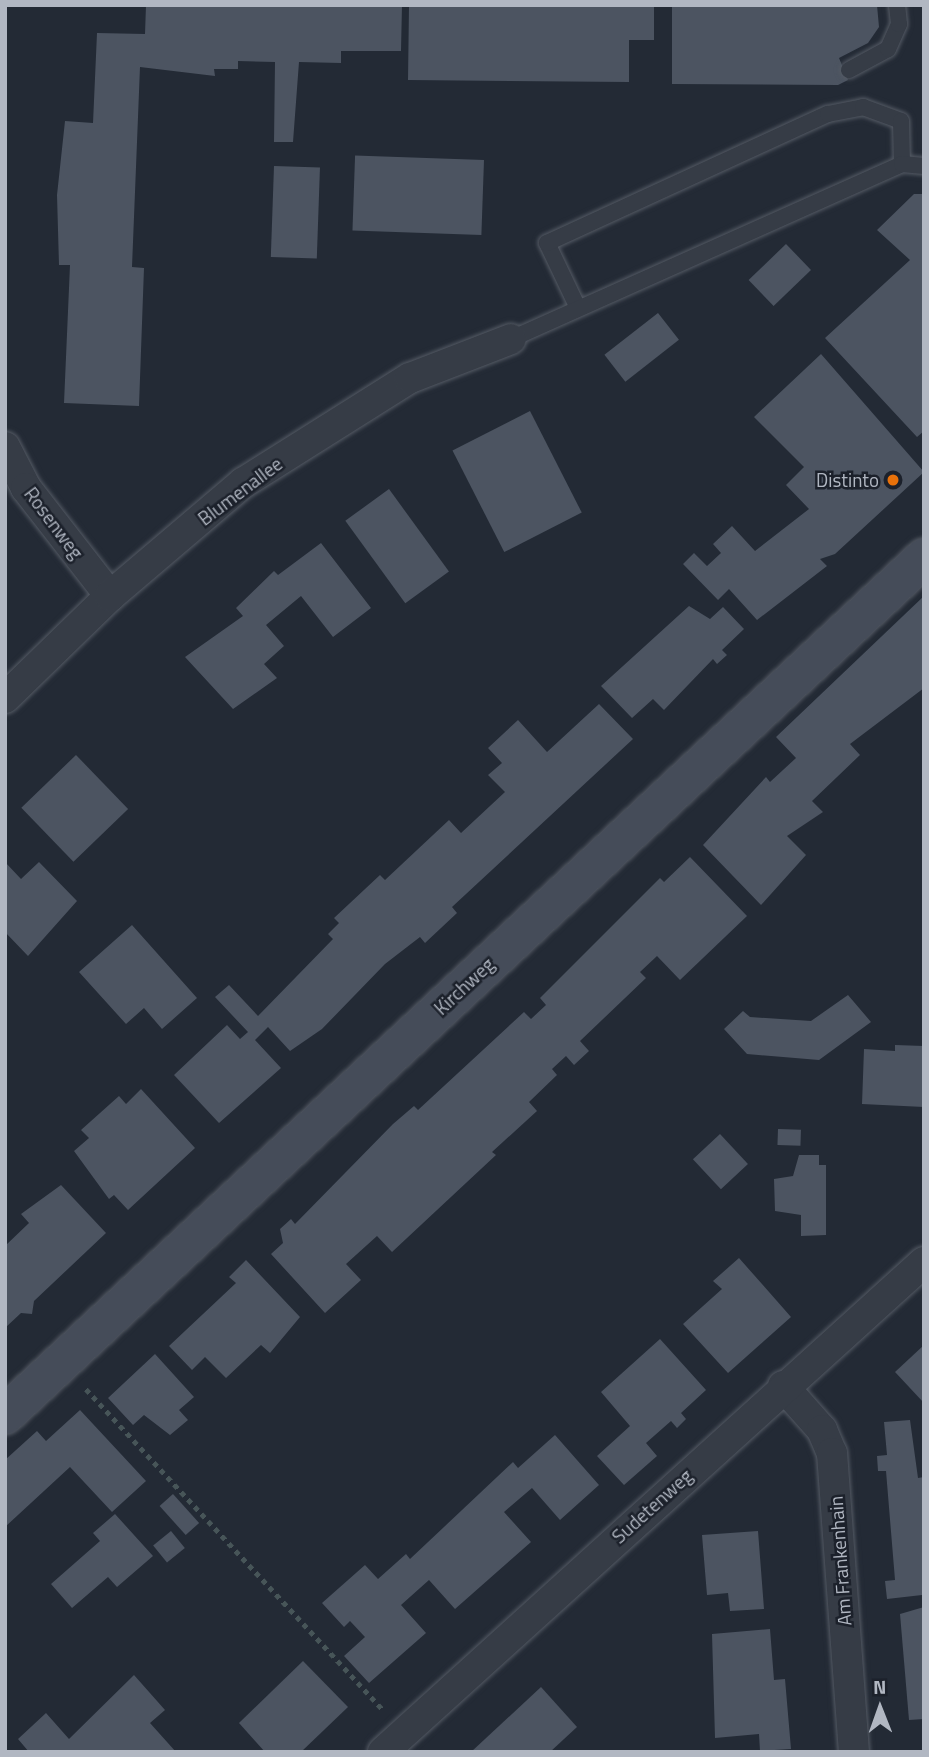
<!DOCTYPE html>
<style>
body{margin:0}
#map{position:relative;width:929px;height:1757px;overflow:hidden;background:#232a35;font-family:"Titillium Web",sans-serif}
div>[style]{position:absolute}
.building>*{inset:0;background:#4c5461;transform-origin:0 0}
.path>*{height:4.5px;margin-top:-2.25px;transform-origin:0;background:repeating-linear-gradient(90deg,#475558 0 5px,transparent 0 10px)}
.roads{filter:drop-shadow(0 0 2px #545a64) drop-shadow(0 0 2px #545a64)}
.lane>*{height:16px;margin:-8px;padding:0 8px;transform-origin:8px;border-radius:8px;background:#363c46}
.street>*{height:30px;margin:-15px;padding:0 15px;transform-origin:15px;border-radius:15px;background:#363c46}
.secondary>*{height:38px;margin:-19px;padding:0 19px;transform-origin:19px;border-radius:19px;background:#454c59}
.dots>*{width:19px;height:19px;translate:-50% -50%;box-sizing:border-box;border:4px solid #1c212b;border-radius:50%}
span{translate:-50% -50%;white-space:nowrap;text-align:center;line-height:1.15;-webkit-text-stroke:5px #1c212b;paint-order:stroke}
.poi-label{font-size:19px;color:#b1b7c2}
.right{translate:-100% -50%;text-align:right}
.street-label{font-size:19px;color:#b1b7c2}
.frame{position:absolute;inset:0;border:7px solid #b1b7c2;pointer-events:none}
.north{position:absolute;left:845px;top:1673px;width:70px;height:70px;-webkit-text-stroke:5px #1c212b;paint-order:stroke;rotate:359deg;font-size:19px;font-weight:700;line-height:28px;text-align:center;color:#b1b7c2}
.north::after{content:'';display:block;margin:auto;width:24px;height:32px;background:#b1b7c2;clip-path:polygon(50% 0,100% 100%,50% 72%,0 100%)}
</style>
<div id="map">
<div class="building">
<i style="clip-path:polygon(146px 5px,402px 5px,401px 51px,341px 51px,341px 63px,299px 62px,293px 142px,274px 142px,275px 62px,238px 61px,238px 69px,214px 69px,215px 76px,140px 67px,132px 267px,144px 268px,139px 406px,64px 403px,70px 265px,59px 265px,57px 195px,65px 121px,93px 123px,97px 33px,145px 34px)"></i>
<i style="clip-path:polygon(409px 5px,654px 5px,654px 40px,629px 40px,629px 82px,408px 80px)"></i>
<i style="clip-path:polygon(672px 5px,877px 5px,879px 27px,868px 43px,839px 58px,848px 80px,838px 85px,672px 84px)"></i>
<i style="left:484px;top:160px;width:75px;height:129px;rotate:92deg"></i>
<i style="left:274px;top:166px;width:46px;height:91px;rotate:2deg"></i>
<i style="clip-path:polygon(914px 194px,924px 194px,924px 431px,917px 437px,825px 338px,910px 260px,877px 230px)"></i>
<i style="left:786px;top:244px;width:36px;height:52px;rotate:46deg"></i>
<i style="left:658px;top:313px;width:34px;height:68px;rotate:52deg"></i>
<i style="clip-path:polygon(821px 354px,924px 472px,835px 554px,820px 559px,827px 566px,757px 620px,729px 589px,718px 600px,683px 564px,694px 553px,707px 566px,721px 553px,713px 544px,732px 526px,755px 551px,809px 509px,786px 485px,804px 467px,754px 417px)"></i>
<i style="left:530px;top:411px;width:114px;height:87px;rotate:63deg"></i>
<i style="left:389px;top:489px;width:102px;height:54px;rotate:54deg"></i>
<i style="clip-path:polygon(321px 543px,371px 608px,333px 637px,301px 596px,266px 625px,284px 646px,264px 664px,277px 678px,233px 709px,185px 657px,243px 616px,236px 608px,274px 571px,278px 575px)"></i>
<i style="clip-path:polygon(924px 596px,924px 688px,850px 744px,860px 755px,812px 801px,823px 812px,787px 836px,806px 855px,761px 905px,703px 845px,766px 777px,770px 782px,796px 758px,776px 737px)"></i>
<i style="clip-path:polygon(689px 606px,710px 619px,723px 607px,744px 629px,722px 650px,727px 655px,717px 664px,713px 659px,664px 710px,653px 699px,632px 718px,601px 686px)"></i>
<i style="clip-path:polygon(599px 704px,633px 739px,452px 907px,457px 913px,425px 943px,420px 937px,385px 964px,322px 1029px,290px 1051px,268px 1027px,255px 1040px,281px 1068px,219px 1123px,174px 1075px,227px 1025px,240px 1039px,248px 1032px,215px 997px,229px 985px,258px 1016px,333px 939px,328px 934px,339px 923px,334px 918px,380px 875px,385px 880px,449px 820px,461px 833px,505px 792px,488px 775px,502px 763px,488px 748px,518px 720px,547px 752px)"></i>
<i style="left:76px;top:755px;width:75px;height:76px;rotate:46deg"></i>
<i style="clip-path:polygon(690px 857px,747px 916px,680px 980px,657px 956px,640px 972px,646px 978px,580px 1041px,589px 1051px,574px 1065px,566px 1056px,552px 1069px,557px 1075px,529px 1102px,537px 1111px,492px 1152px,496px 1155px,392px 1252px,377px 1236px,346px 1264px,361px 1280px,325px 1313px,271px 1254px,283px 1243px,280px 1229px,291px 1219px,295px 1224px,393px 1124px,414px 1106px,418px 1110px,524px 1012px,531px 1019px,546px 1005px,540px 998px,660px 878px,664px 882px)"></i>
<i style="clip-path:polygon(5px 862px,21px 879px,39px 862px,77px 901px,28px 956px,5px 932px)"></i>
<i style="clip-path:polygon(132px 925px,197px 998px,162px 1029px,144px 1008px,126px 1024px,79px 972px)"></i>
<i style="clip-path:polygon(848px 995px,871px 1022px,819px 1060px,747px 1054px,724px 1029px,743px 1011px,750px 1017px,811px 1021px)"></i>
<i style="clip-path:polygon(895px 1045px,924px 1046px,924px 1107px,862px 1104px,864px 1049px,895px 1051px)"></i>
<i style="clip-path:polygon(141px 1089px,195px 1148px,128px 1210px,114px 1195px,109px 1199px,74px 1151px,89px 1138px,81px 1130px,119px 1096px,126px 1104px)"></i>
<i style="left:778px;top:1129px;width:23px;height:16px;rotate:2deg"></i>
<i style="left:720px;top:1134px;width:41px;height:37px;rotate:47deg"></i>
<i style="clip-path:polygon(799px 1155px,819px 1155px,819px 1165px,826px 1165px,826px 1235px,801px 1236px,801px 1215px,775px 1211px,774px 1179px,793px 1176px)"></i>
<i style="clip-path:polygon(61px 1185px,106px 1233px,34px 1301px,32px 1314px,21px 1313px,5px 1328px,5px 1246px,29px 1223px,21px 1214px)"></i>
<i style="clip-path:polygon(739px 1258px,791px 1317px,728px 1373px,683px 1324px,722px 1289px,713px 1281px)"></i>
<i style="clip-path:polygon(246px 1260px,300px 1317px,270px 1353px,261px 1345px,226px 1378px,205px 1357px,192px 1370px,169px 1346px,236px 1283px,229px 1277px)"></i>
<i style="clip-path:polygon(660px 1339px,706px 1390px,681px 1413px,686px 1419px,677px 1428px,671px 1421px,646px 1443px,657px 1456px,624px 1485px,597px 1456px,630px 1426px,601px 1392px)"></i>
<i style="clip-path:polygon(924px 1345px,924px 1403px,895px 1372px)"></i>
<i style="clip-path:polygon(155px 1354px,194px 1397px,179px 1410px,188px 1420px,170px 1435px,144px 1415px,133px 1425px,108px 1398px)"></i>
<i style="clip-path:polygon(80px 1410px,146px 1481px,112px 1512px,70px 1467px,5px 1527px,5px 1460px,37px 1431px,46px 1441px)"></i>
<i style="clip-path:polygon(910px 1420px,918px 1478px,924px 1477px,922px 1595px,887px 1599px,885px 1581px,895px 1580px,886px 1471px,878px 1471px,877px 1456px,887px 1455px,884px 1422px)"></i>
<i style="clip-path:polygon(555px 1435px,599px 1485px,560px 1520px,532px 1488px,504px 1512px,531px 1542px,455px 1609px,429px 1580px,401px 1605px,426px 1633px,369px 1683px,344px 1656px,365px 1637px,350px 1621px,344px 1627px,322px 1603px,365px 1565px,378px 1579px,406px 1554px,410px 1559px,513px 1462px,518px 1468px)"></i>
<i style="left:173px;top:1494px;width:39px;height:18px;rotate:48deg"></i>
<i style="clip-path:polygon(115px 1514px,153px 1556px,117px 1587px,108px 1577px,72px 1608px,51px 1584px,100px 1541px,93px 1533px)"></i>
<i style="left:171px;top:1531px;width:22px;height:23px;rotate:51deg"></i>
<i style="clip-path:polygon(758px 1531px,764px 1609px,730px 1611px,728px 1593px,707px 1595px,702px 1535px)"></i>
<i style="clip-path:polygon(924px 1607px,924px 1719px,909px 1720px,900px 1614px)"></i>
<i style="clip-path:polygon(770px 1629px,774px 1680px,785px 1679px,791px 1749px,760px 1751px,759px 1734px,715px 1738px,712px 1634px)"></i>
<i style="clip-path:polygon(303px 1661px,348px 1707px,301px 1752px,265px 1752px,239px 1723px)"></i>
<i style="clip-path:polygon(134px 1675px,165px 1710px,150px 1723px,176px 1752px,29px 1752px,18px 1739px,46px 1713px,69px 1739px)"></i>
<i style="clip-path:polygon(541px 1687px,577px 1727px,550px 1752px,471px 1752px)"></i>
</div>
<div class="path">
<i style="left:86px;top:1389px;width:436px;rotate:47.2deg"></i>
</div>
<div class="roads">
<div class="lane">
<i style="left:849px;top:70px;width:44px;rotate:-28.3deg"></i>
<i style="left:888px;top:49px;width:27px;rotate:-66deg"></i>
<i style="left:899px;top:24px;width:19px;rotate:-96deg"></i>
<i style="left:578px;top:308px;width:72px;rotate:-115.5deg"></i>
<i style="left:547px;top:243px;width:309px;rotate:-24.7deg"></i>
<i style="left:828px;top:114px;width:36px;rotate:-11deg"></i>
<i style="left:863px;top:107px;width:40px;rotate:20.2deg"></i>
<i style="left:901px;top:121px;width:43px;rotate:88.7deg"></i>
<i style="left:511px;top:339px;width:428px;rotate:-24.1deg"></i>
<i style="left:902px;top:164px;width:22px;rotate:5deg"></i>
</div>
<div class="street">
<i style="left:5px;top:447px;width:46px;rotate:62.9deg"></i>
<i style="left:26px;top:488px;width:137px;rotate:52.1deg"></i>
<i style="left:5px;top:698px;width:146px;rotate:-44.2deg"></i>
<i style="left:110px;top:596px;width:175px;rotate:-40.4deg"></i>
<i style="left:243px;top:483px;width:197px;rotate:-32.2deg"></i>
<i style="left:410px;top:378px;width:108px;rotate:-21.1deg"></i>
<i style="left:783px;top:1386px;width:59px;rotate:48.4deg"></i>
<i style="left:822px;top:1430px;width:25px;rotate:67deg"></i>
<i style="left:832px;top:1453px;width:300px;rotate:85.8deg"></i>
<i style="left:383px;top:1752px;width:730px;rotate:-42.17deg"></i>
</div>
<div class="secondary">
<i style="left:5px;top:1415px;width:1257px;rotate:-43deg"></i>
</div>
</div>
<div class="dots">
<i style="left:893px;top:480px;background:#e8710a"></i>
</div>
<div class="poi-label">
<span class="right" style="left:879px;top:480px">Distinto</span>
</div>
<div class="street-label">
<span style="left:240px;top:491px;rotate:-37deg">Blumenallee</span>
<span style="left:54px;top:523px;rotate:53deg">Rosenweg</span>
<span style="left:464px;top:986px;rotate:-43deg">Kirchweg</span>
<span style="left:652px;top:1506px;rotate:-42deg">Sudetenweg</span>
<span style="left:840px;top:1561px;rotate:-94deg">Am Frankenhain</span>
</div>
<div class="frame"></div>
<div class="north">N</div>
</div>
